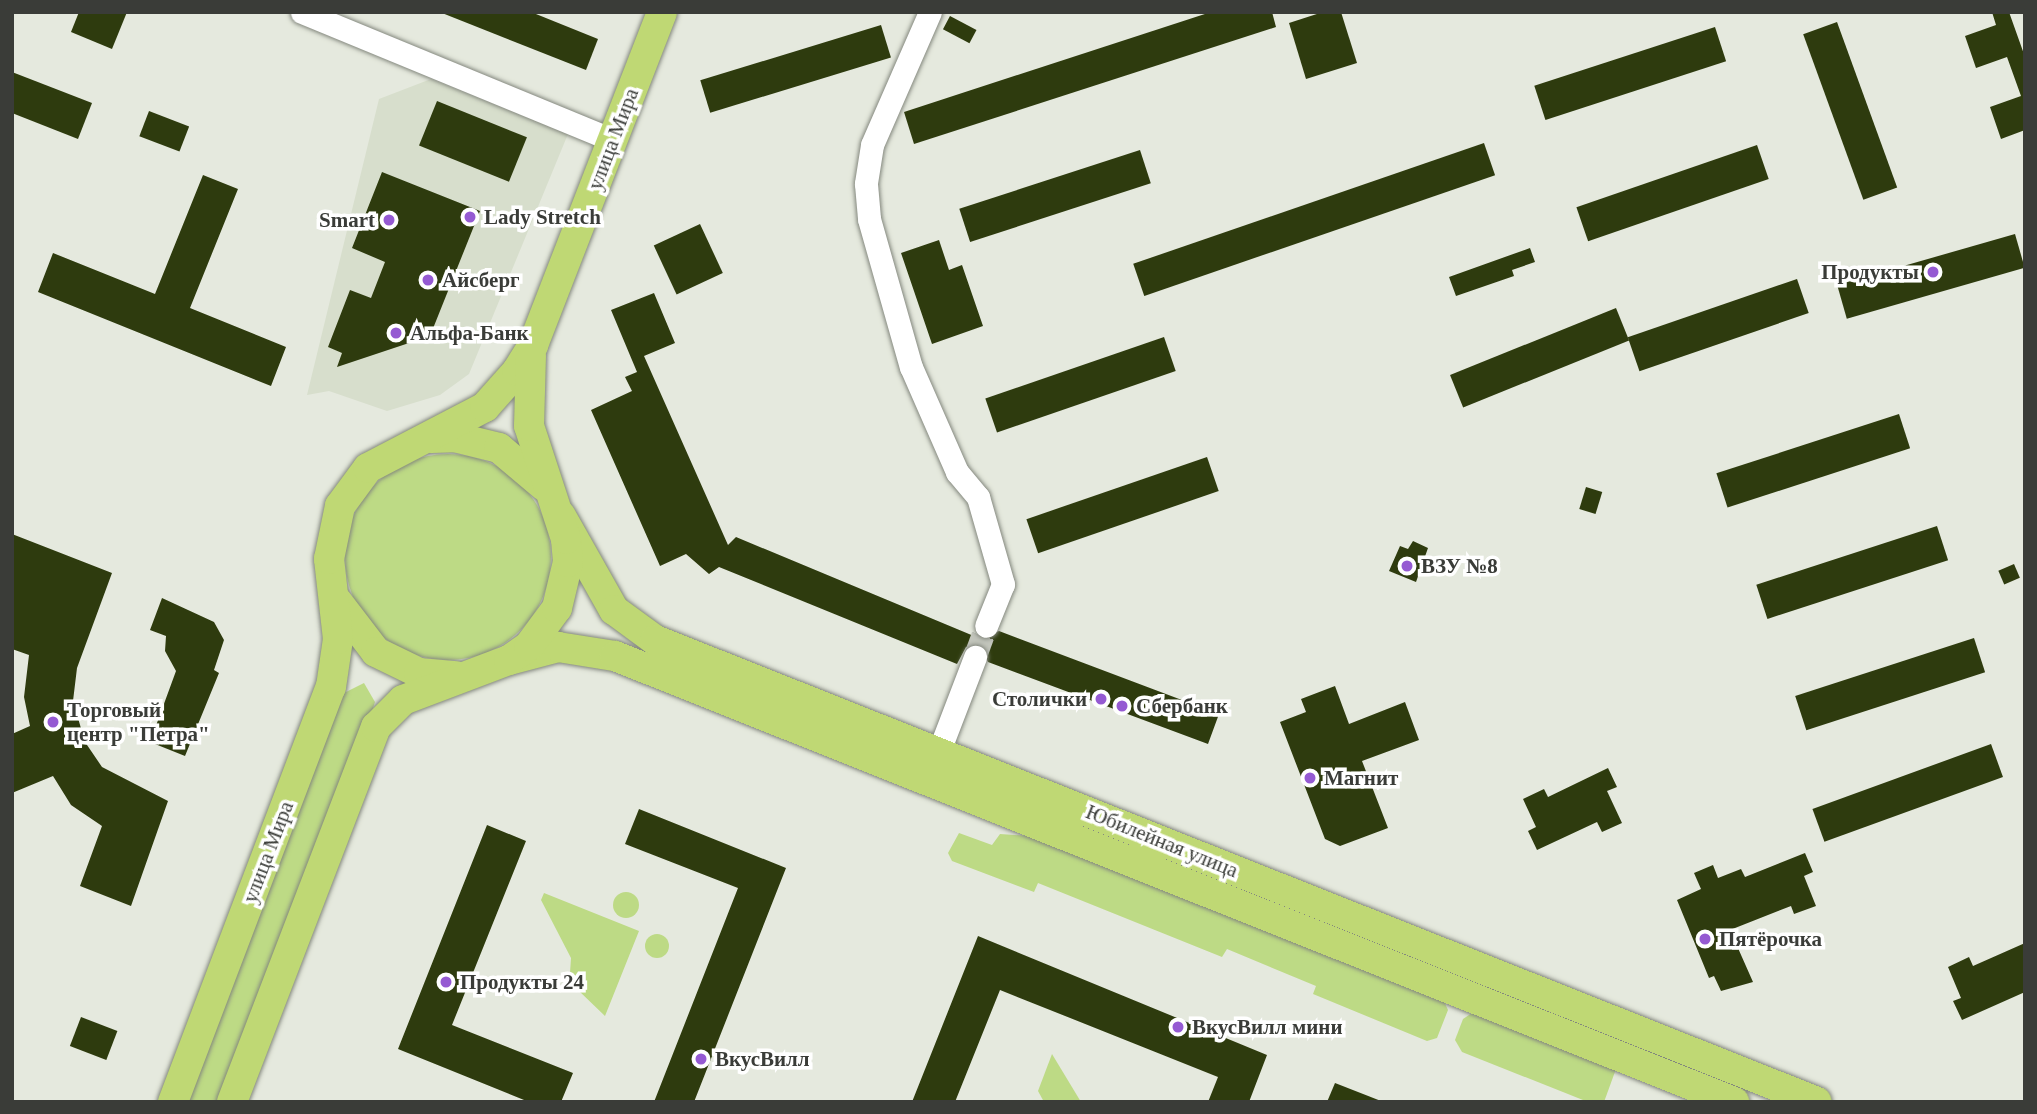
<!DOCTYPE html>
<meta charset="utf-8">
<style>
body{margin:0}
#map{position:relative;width:2037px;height:1114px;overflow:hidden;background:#e5e9de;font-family:Georgia,serif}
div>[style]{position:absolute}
.built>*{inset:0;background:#d7decc}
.green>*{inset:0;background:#bdda85}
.round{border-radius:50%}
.building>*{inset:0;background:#2e3b0e;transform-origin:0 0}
.minor-tunnel>*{height:23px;margin-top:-11.5px;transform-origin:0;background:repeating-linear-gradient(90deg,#c3c6bd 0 23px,transparent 0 34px)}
.roads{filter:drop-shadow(0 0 2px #84887e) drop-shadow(0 0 2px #84887e)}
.minor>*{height:23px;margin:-11.5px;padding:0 11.5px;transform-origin:11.5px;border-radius:11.5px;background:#fff}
.major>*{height:30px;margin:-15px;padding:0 15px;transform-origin:15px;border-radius:15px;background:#bfd874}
.dots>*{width:19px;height:19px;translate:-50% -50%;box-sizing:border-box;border:4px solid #fff;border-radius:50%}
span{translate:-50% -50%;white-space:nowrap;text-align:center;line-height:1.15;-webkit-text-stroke:7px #fff;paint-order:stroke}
.street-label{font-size:21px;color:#3a3c38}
.poi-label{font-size:21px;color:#3a3c38;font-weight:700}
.left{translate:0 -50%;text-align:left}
.right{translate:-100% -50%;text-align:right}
.frame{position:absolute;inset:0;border:14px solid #3a3c38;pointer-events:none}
</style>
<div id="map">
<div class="built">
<i style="clip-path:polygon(431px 79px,568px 134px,469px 374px,440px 395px,387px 411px,329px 391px,307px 395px,379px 99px)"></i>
</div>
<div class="green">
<i class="round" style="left:345px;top:454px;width:206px;height:206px"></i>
<i style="clip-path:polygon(364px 683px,375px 702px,365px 732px,221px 1102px,185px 1102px,344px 693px)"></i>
<i style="clip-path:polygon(959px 833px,992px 845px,1000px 834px,1045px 837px,1443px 999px,1448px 1010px,1437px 1038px,1427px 1041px,1313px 994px,1316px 986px,1227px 949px,1222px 957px,1038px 883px,1034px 892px,952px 861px,948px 853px)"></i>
<i class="round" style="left:613px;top:892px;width:26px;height:26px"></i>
<i style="clip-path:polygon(544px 893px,639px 931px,605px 1016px,579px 991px,570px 973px,571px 958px,541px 900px)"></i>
<i class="round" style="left:645px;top:934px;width:24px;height:24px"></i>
<i style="clip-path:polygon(1472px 1013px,1616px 1069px,1604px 1102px,1588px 1102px,1462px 1052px,1455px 1040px,1463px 1019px)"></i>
<i style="clip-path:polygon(1052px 1054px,1081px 1102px,1044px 1102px,1038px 1091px)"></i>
</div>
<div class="building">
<i style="clip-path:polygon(79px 12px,127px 12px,112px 49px,71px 32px)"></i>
<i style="clip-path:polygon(531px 12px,598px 39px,586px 70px,442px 13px)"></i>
<i style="clip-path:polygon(1211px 12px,1272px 12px,1276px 27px,914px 144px,904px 112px)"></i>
<i style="clip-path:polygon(1323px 12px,1341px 12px,1357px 63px,1306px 79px,1289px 23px)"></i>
<i style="clip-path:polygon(1992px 12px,2009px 12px,2025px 57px,2025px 130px,2001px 139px,1990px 107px,2021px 96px,2007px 57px,1976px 68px,1965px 36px,1996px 25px)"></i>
<i style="left:950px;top:16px;width:30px;height:15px;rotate:28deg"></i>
<i style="left:1837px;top:22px;width:176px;height:36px;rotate:70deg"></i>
<i style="left:881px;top:25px;width:34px;height:189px;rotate:73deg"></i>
<i style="left:1715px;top:27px;width:36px;height:190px;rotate:72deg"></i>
<i style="clip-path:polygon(12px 72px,92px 103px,78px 139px,12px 113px)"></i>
<i style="left:437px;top:101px;width:97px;height:48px;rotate:22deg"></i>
<i style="left:149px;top:111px;width:43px;height:27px;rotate:21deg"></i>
<i style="left:1484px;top:143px;width:34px;height:371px;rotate:71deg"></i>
<i style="left:1757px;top:145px;width:36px;height:191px;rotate:71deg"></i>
<i style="left:1140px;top:150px;width:35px;height:190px;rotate:72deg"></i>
<i style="clip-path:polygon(382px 172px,480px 211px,430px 336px,337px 367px,342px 353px,328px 347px,350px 290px,371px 298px,385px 262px,352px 248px)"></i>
<i style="clip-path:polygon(203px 175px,238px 189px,190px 308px,286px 347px,271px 386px,38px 292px,53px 253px,155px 294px)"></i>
<i style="left:700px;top:224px;width:54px;height:51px;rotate:65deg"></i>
<i style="left:2015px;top:234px;width:35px;height:185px;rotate:74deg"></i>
<i style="clip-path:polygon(939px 240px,949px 270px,962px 265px,983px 326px,932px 344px,901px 253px)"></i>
<i style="clip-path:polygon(1530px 248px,1535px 262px,1512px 270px,1514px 276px,1456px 296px,1449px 277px)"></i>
<i style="left:1797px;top:279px;width:36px;height:179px;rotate:71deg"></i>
<i style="clip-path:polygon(654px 293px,675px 343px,644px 356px,728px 545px,736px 537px,981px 639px,999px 631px,1219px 714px,1208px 744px,988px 662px,979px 644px,966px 647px,957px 664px,719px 567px,709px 574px,686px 554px,660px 566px,591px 410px,632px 391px,625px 377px,637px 372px,611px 310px)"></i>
<i style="left:1616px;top:308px;width:35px;height:179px;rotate:68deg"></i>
<i style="left:1164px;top:337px;width:36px;height:189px;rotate:71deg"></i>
<i style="left:1899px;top:414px;width:36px;height:192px;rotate:72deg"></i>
<i style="left:1207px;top:457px;width:36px;height:191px;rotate:71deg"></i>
<i style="left:1586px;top:487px;width:17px;height:23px;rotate:17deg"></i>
<i style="left:1937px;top:526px;width:36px;height:190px;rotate:72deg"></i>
<i style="clip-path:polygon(12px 534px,112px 573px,77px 668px,73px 701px,85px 742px,102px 767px,168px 801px,131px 906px,80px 886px,102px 826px,71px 805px,53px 776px,12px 793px,12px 734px,30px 726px,24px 697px,29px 655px,12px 649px)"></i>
<i style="clip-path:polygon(1413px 541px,1428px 548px,1416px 582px,1389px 571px,1400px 546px,1408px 549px)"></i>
<i style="left:2014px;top:564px;width:15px;height:17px;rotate:67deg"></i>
<i style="clip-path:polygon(162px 598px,214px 622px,224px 640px,214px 670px,219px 673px,185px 756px,150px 742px,176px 671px,165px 651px,166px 636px,150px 630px)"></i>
<i style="left:1974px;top:638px;width:36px;height:188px;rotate:72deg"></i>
<i style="clip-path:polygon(1335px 686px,1349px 724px,1405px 702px,1419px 740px,1362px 761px,1388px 828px,1340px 846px,1325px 839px,1280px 722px,1306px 712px,1301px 699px)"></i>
<i style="left:1991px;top:744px;width:35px;height:190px;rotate:70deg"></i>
<i style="clip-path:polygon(1608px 768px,1617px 787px,1607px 791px,1622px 823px,1602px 832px,1597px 822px,1537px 850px,1528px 831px,1536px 827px,1523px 799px,1544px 789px,1548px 797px)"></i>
<i style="clip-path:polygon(639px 809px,786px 868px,694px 1102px,654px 1102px,738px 888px,625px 844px)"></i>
<i style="clip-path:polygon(487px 825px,526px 841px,452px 1025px,573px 1073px,561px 1102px,529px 1102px,398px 1049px)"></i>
<i style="clip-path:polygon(1805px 853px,1813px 872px,1804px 876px,1816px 906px,1794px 914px,1791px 906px,1730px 930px,1753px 982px,1721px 991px,1714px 976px,1709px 978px,1677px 900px,1701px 889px,1694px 873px,1713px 865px,1718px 878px,1741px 869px,1745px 877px)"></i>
<i style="clip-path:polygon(978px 936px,1267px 1055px,1249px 1102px,1208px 1102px,1218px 1077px,1000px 990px,955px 1102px,912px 1102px)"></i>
<i style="clip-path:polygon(2025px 943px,2025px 992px,1962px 1020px,1953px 1001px,1961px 998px,1948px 967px,1969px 957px,1973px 966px)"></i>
<i style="left:81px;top:1017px;width:39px;height:31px;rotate:21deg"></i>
<i style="clip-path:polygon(1335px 1083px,1381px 1101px,1381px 1102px,1327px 1102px)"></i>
</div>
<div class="minor-tunnel">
<i style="left:975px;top:657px;width:33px;rotate:-70deg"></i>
</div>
<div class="roads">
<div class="minor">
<i style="left:302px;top:12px;width:336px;rotate:22.4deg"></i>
<i style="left:930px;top:12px;width:145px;rotate:113.6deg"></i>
<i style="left:872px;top:145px;width:39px;rotate:99deg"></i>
<i style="left:866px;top:184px;width:35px;rotate:85deg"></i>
<i style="left:869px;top:219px;width:154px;rotate:74.2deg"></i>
<i style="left:911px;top:367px;width:115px;rotate:66.3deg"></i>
<i style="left:957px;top:472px;width:33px;rotate:50deg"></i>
<i style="left:978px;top:497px;width:91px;rotate:74deg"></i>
<i style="left:1003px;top:584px;width:45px;rotate:112deg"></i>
<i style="left:939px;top:751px;width:101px;rotate:-69deg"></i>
</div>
<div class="major">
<i style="left:431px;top:438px;width:23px;rotate:-2deg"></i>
<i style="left:454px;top:437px;width:46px;rotate:13.7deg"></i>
<i style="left:499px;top:448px;width:59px;rotate:40.2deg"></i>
<i style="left:561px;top:516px;width:108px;rotate:60.6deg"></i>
<i style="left:614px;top:610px;width:51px;rotate:36.2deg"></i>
<i style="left:655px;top:640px;width:1250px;rotate:21.68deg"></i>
<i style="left:337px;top:601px;width:64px;rotate:52.6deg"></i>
<i style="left:376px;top:652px;width:48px;rotate:26deg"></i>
<i style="left:419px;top:673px;width:37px;rotate:5deg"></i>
<i style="left:509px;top:660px;width:51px;rotate:-14.9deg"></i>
<i style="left:558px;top:647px;width:58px;rotate:9deg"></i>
<i style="left:615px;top:656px;width:1205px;rotate:21.73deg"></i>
<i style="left:173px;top:1102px;width:444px;rotate:-69.2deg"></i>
<i style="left:331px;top:687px;width:49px;rotate:-81.7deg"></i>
<i style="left:338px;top:639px;width:81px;rotate:-96.4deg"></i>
<i style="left:329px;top:559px;width:54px;rotate:-78.3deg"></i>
<i style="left:340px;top:506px;width:47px;rotate:-53.6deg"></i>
<i style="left:368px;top:468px;width:132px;rotate:-27.5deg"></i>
<i style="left:485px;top:407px;width:48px;rotate:-48.4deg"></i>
<i style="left:517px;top:371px;width:31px;rotate:-58deg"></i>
<i style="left:533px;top:345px;width:357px;rotate:-68.8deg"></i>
<i style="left:232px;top:1102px;width:402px;rotate:-69deg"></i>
<i style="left:376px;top:727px;width:38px;rotate:-45deg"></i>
<i style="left:403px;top:700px;width:113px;rotate:-20.7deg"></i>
<i style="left:509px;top:660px;width:24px;rotate:-35deg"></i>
<i style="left:529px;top:646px;width:47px;rotate:-53.6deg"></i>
<i style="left:557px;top:608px;width:47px;rotate:-76.6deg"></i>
<i style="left:568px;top:562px;width:23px;rotate:-95deg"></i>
<i style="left:566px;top:539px;width:119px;rotate:-108.1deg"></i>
<i style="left:529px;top:426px;width:71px;rotate:-88.4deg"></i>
</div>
</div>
<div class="dots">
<i style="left:470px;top:217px;background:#955ad2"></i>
<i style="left:389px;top:220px;background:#955ad2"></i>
<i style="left:1933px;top:272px;background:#955ad2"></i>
<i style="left:428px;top:280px;background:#955ad2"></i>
<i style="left:396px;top:333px;background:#955ad2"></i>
<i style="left:1407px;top:566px;background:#955ad2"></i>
<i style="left:1101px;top:699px;background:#955ad2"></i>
<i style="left:1122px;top:706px;background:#955ad2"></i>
<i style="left:53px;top:722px;background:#955ad2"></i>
<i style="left:1310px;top:778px;background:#955ad2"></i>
<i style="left:1705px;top:939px;background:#955ad2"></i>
<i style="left:446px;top:982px;background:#955ad2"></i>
<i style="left:1178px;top:1027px;background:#955ad2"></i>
<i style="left:701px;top:1059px;background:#955ad2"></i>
</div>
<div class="street-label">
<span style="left:613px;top:139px;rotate:-69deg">улица Мира</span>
<span style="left:1162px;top:841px;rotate:22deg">Юбилейная улица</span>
<span style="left:268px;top:852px;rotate:-69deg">улица Мира</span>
</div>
<div class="poi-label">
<span class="left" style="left:484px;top:217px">Lady Stretch</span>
<span class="right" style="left:375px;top:220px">Smart</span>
<span class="right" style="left:1919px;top:272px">Продукты</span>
<span class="left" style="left:442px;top:280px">Айсберг</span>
<span class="left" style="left:410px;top:333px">Альфа-Банк</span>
<span class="left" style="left:1421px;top:566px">ВЗУ №8</span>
<span class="right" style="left:1087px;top:699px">Столички</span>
<span class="left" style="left:1136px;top:706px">Сбербанк</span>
<span class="left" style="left:67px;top:722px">Торговый<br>центр "Петра"</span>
<span class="left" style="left:1324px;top:778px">Магнит</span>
<span class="left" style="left:1719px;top:939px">Пятёрочка</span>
<span class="left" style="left:460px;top:982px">Продукты 24</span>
<span class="left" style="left:1192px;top:1027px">ВкусВилл мини</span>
<span class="left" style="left:715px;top:1059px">ВкусВилл</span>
</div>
<div class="frame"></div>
</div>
